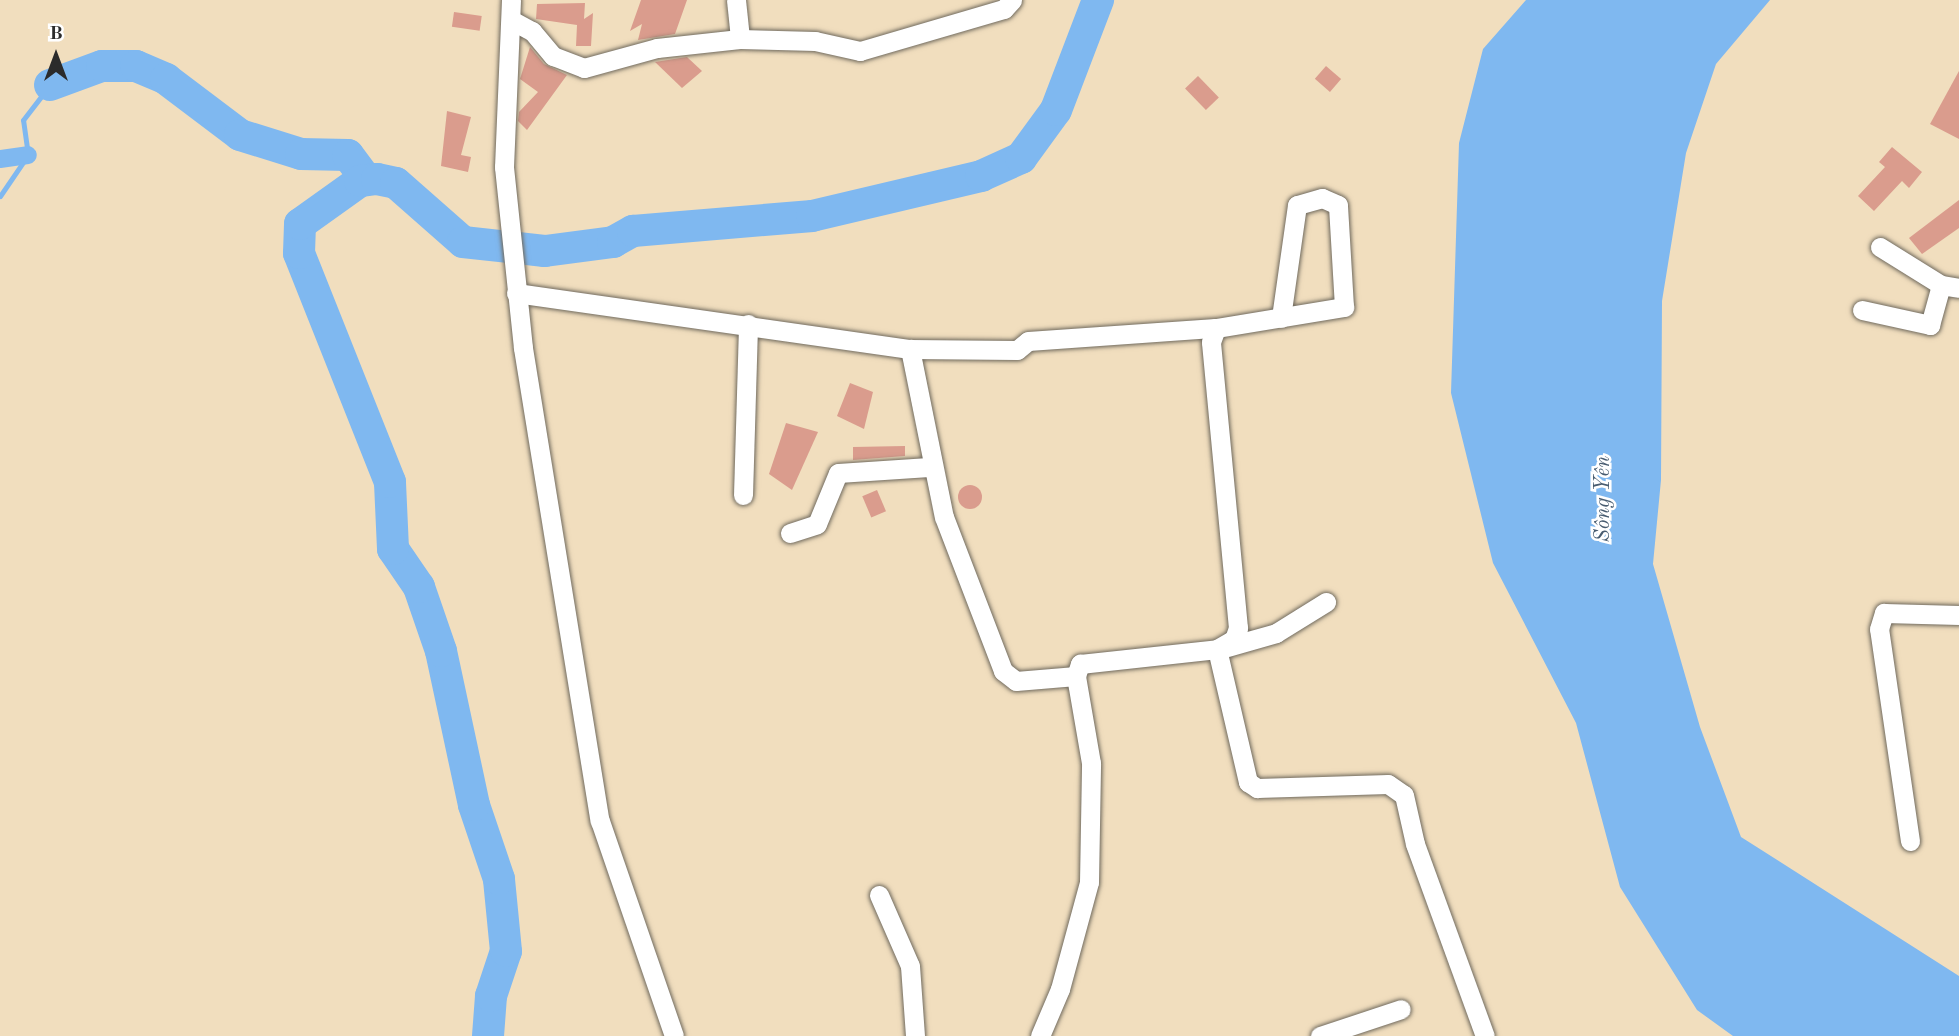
<!DOCTYPE html>
<meta charset="utf-8">
<style>
body{margin:0}
#map{position:relative;width:1959px;height:1036px;overflow:hidden;background:#f1debe;font-family:"Old Standard TT",serif}
div>[style]{position:absolute}
.water>*{inset:0;background:#7fb8f0}
.stream>*{height:5px;margin:-2.5px;padding:0 2.5px;transform-origin:2.5px;border-radius:2.5px;background:#7fb8f0}
.canal>*{height:18px;margin:-9px;padding:0 9px;transform-origin:9px;border-radius:9px;background:#7fb8f0}
.river>*{height:32px;margin:-16px;padding:0 16px;transform-origin:16px;border-radius:16px;background:#7fb8f0}
.building>*{inset:0;background:#da9c8d;transform-origin:0 0}
.round{border-radius:50%}
.roads{filter:drop-shadow(0 0 2px #706a5e) drop-shadow(0 0 2px #706a5e)}
.street>*{height:19px;margin:-9.5px;padding:0 9.5px;transform-origin:9.5px;border-radius:9.5px;background:#fff}
span{translate:-50% -50%;white-space:nowrap;text-align:center;line-height:1.15;-webkit-text-stroke:5px #fff;paint-order:stroke}
.water-label{font-size:21px;color:#485c70;font-style:italic}
.north{position:absolute;left:21px;top:21px;width:70px;height:70px;-webkit-text-stroke:5px #fff;paint-order:stroke;rotate:0deg;font-size:19px;font-weight:700;line-height:28px;text-align:center;color:#2b2b2b}
.north::after{content:'';display:block;margin:auto;width:24px;height:32px;background:#2b2b2b;clip-path:polygon(50% 0,100% 100%,50% 72%,0 100%)}
</style>
<div id="map">
<div class="water">
<i style="clip-path:polygon(1526px 0,1770px 0,1716px 64px,1686px 153px,1662px 301px,1661px 480px,1653px 564px,1700px 727px,1741px 837px,1959px 976px,1959px 1036px,1733px 1036px,1697px 1010px,1620px 887px,1576px 723px,1493px 563px,1451px 393px,1459px 143px,1483px 49px)"></i>
</div>
<div class="stream">
<i style="left:0;top:196px;width:50px;rotate:-55.7deg"></i>
<i style="left:28px;top:155px;width:35px;rotate:-98deg"></i>
<i style="left:23px;top:120px;width:44px;rotate:-52.4deg"></i>
</div>
<div class="canal">
<i style="left:0;top:159px;width:28px;rotate:-8deg"></i>
</div>
<div class="river">
<i style="left:50px;top:85px;width:55px;rotate:-20.1deg"></i>
<i style="left:102px;top:66px;width:34px"></i>
<i style="left:136px;top:66px;width:33px;rotate:23deg"></i>
<i style="left:166px;top:79px;width:93px;rotate:37.1deg"></i>
<i style="left:240px;top:135px;width:64px;rotate:17.3deg"></i>
<i style="left:301px;top:154px;width:47px;rotate:1.2deg"></i>
<i style="left:348px;top:155px;width:31px;rotate:53deg"></i>
<i style="left:488px;top:1036px;width:40px;rotate:-85.7deg"></i>
<i style="left:491px;top:996px;width:47px;rotate:-71.6deg"></i>
<i style="left:506px;top:951px;width:72px;rotate:-95.6deg"></i>
<i style="left:499px;top:879px;width:78px;rotate:-108.7deg"></i>
<i style="left:474px;top:805px;width:157px;rotate:-102.1deg"></i>
<i style="left:441px;top:651px;width:68px;rotate:-109deg"></i>
<i style="left:419px;top:587px;width:46px;rotate:-124.4deg"></i>
<i style="left:393px;top:549px;width:67px;rotate:-92.6deg"></i>
<i style="left:390px;top:482px;width:246px;rotate:-111.7deg"></i>
<i style="left:299px;top:253px;width:29px;rotate:-88deg"></i>
<i style="left:300px;top:224px;width:74px;rotate:-35.6deg"></i>
<i style="left:360px;top:181px;width:17px;rotate:-7deg"></i>
<i style="left:377px;top:179px;width:19px;rotate:12deg"></i>
<i style="left:396px;top:183px;width:89px;rotate:41.4deg"></i>
<i style="left:463px;top:242px;width:82px;rotate:6.3deg"></i>
<i style="left:545px;top:251px;width:69px;rotate:-7.5deg"></i>
<i style="left:613px;top:242px;width:23px;rotate:-29deg"></i>
<i style="left:633px;top:231px;width:180px;rotate:-4.8deg"></i>
<i style="left:812px;top:216px;width:174px;rotate:-13.3deg"></i>
<i style="left:981px;top:176px;width:44px;rotate:-24.2deg"></i>
<i style="left:1021px;top:158px;width:59px;rotate:-53.9deg"></i>
<i style="left:1056px;top:110px;width:118px;rotate:-69.1deg"></i>
</div>
<div class="building">
<i style="clip-path:polygon(641px 0,687px 0,675px 34px,638px 40px,642px 24px,630px 31px)"></i>
<i style="clip-path:polygon(585px 3px,584px 19px,593px 13px,591px 46px,576px 46px,577px 25px,536px 19px,537px 4px)"></i>
<i style="left:454px;top:12px;width:28px;height:15px;rotate:8deg"></i>
<i style="clip-path:polygon(530px 47px,544px 64px,567px 75px,527px 130px,518px 121px,519px 112px,538px 92px,520px 79px)"></i>
<i style="clip-path:polygon(687px 57px,702px 71px,682px 88px,655px 62px)"></i>
<i style="left:1326px;top:66px;width:20px;height:17px;rotate:41deg"></i>
<i style="clip-path:polygon(1959px 71px,1959px 139px,1930px 124px)"></i>
<i style="left:1198px;top:76px;width:30px;height:18px;rotate:46deg"></i>
<i style="clip-path:polygon(447px 111px,471px 117px,461px 155px,471px 157px,468px 172px,441px 166px)"></i>
<i style="clip-path:polygon(1892px 147px,1922px 172px,1909px 188px,1902px 181px,1874px 211px,1858px 196px,1885px 167px,1879px 162px)"></i>
<i style="clip-path:polygon(1959px 200px,1959px 228px,1922px 254px,1909px 238px)"></i>
<i style="clip-path:polygon(850px 383px,873px 392px,864px 429px,837px 416px)"></i>
<i style="clip-path:polygon(786px 423px,818px 432px,792px 490px,769px 474px)"></i>
<i style="clip-path:polygon(905px 446px,905px 456px,853px 460px,853px 447px)"></i>
<i class="round" style="left:958px;top:485px;width:24px;height:24px"></i>
<i style="left:877px;top:490px;width:23px;height:16px;rotate:67deg"></i>
</div>
<div class="roads">
<div class="street">
<i style="left:511px;top:0;width:167px;rotate:92.4deg"></i>
<i style="left:504px;top:167px;width:182px;rotate:84deg"></i>
<i style="left:523px;top:348px;width:479px;rotate:80.8deg"></i>
<i style="left:600px;top:821px;width:227px;rotate:71deg"></i>
<i style="left:736px;top:0;width:39px;rotate:84deg"></i>
<i style="left:511px;top:20px;width:24px;rotate:28deg"></i>
<i style="left:532px;top:31px;width:33px;rotate:50deg"></i>
<i style="left:553px;top:56px;width:33px;rotate:21deg"></i>
<i style="left:584px;top:68px;width:76px;rotate:-15.3deg"></i>
<i style="left:657px;top:48px;width:83px;rotate:-6.2deg"></i>
<i style="left:740px;top:39px;width:75px;rotate:1.5deg"></i>
<i style="left:815px;top:41px;width:46px;rotate:12.5deg"></i>
<i style="left:860px;top:51px;width:150px;rotate:-16.3deg"></i>
<i style="left:1004px;top:9px;width:12px;rotate:-48deg"></i>
<i style="left:1880px;top:247px;width:72px;rotate:31.9deg"></i>
<i style="left:1941px;top:285px;width:18px;rotate:9deg"></i>
<i style="left:516px;top:293px;width:398px;rotate:8.1deg"></i>
<i style="left:910px;top:349px;width:107px;rotate:0.5deg"></i>
<i style="left:1017px;top:350px;width:14px;rotate:-39deg"></i>
<i style="left:1028px;top:341px;width:188px;rotate:-4deg"></i>
<i style="left:1862px;top:310px;width:70px;rotate:12.4deg"></i>
<i style="left:1930px;top:325px;width:41px;rotate:-74.6deg"></i>
<i style="left:910px;top:349px;width:171px;rotate:78.6deg"></i>
<i style="left:944px;top:517px;width:165px;rotate:69deg"></i>
<i style="left:1003px;top:671px;width:16px;rotate:38deg"></i>
<i style="left:1016px;top:681px;width:60px;rotate:-4.8deg"></i>
<i style="left:743px;top:495px;width:171px;rotate:-88.3deg"></i>
<i style="left:790px;top:533px;width:28px;rotate:-18deg"></i>
<i style="left:817px;top:524px;width:55px;rotate:-67.6deg"></i>
<i style="left:838px;top:473px;width:91px;rotate:-3.8deg"></i>
<i style="left:1227px;top:647px;width:51px;rotate:-15.9deg"></i>
<i style="left:1276px;top:633px;width:59px;rotate:-31.8deg"></i>
<i style="left:1217px;top:649px;width:137px;rotate:76.9deg"></i>
<i style="left:1248px;top:782px;width:11px;rotate:34deg"></i>
<i style="left:1257px;top:788px;width:131px;rotate:-1.7deg"></i>
<i style="left:1388px;top:784px;width:19px;rotate:35deg"></i>
<i style="left:1404px;top:795px;width:50px;rotate:77.3deg"></i>
<i style="left:1415px;top:844px;width:204px;rotate:70deg"></i>
<i style="left:1910px;top:841px;width:214px;rotate:-98.3deg"></i>
<i style="left:1879px;top:629px;width:17px;rotate:-73deg"></i>
<i style="left:1884px;top:613px;width:75px;rotate:1.5deg"></i>
<i style="left:879px;top:895px;width:77px;rotate:66.4deg"></i>
<i style="left:910px;top:966px;width:70px;rotate:85.9deg"></i>
<i style="left:1040px;top:1036px;width:51px;rotate:-66.9deg"></i>
<i style="left:1060px;top:989px;width:111px;rotate:-74.8deg"></i>
<i style="left:1089px;top:882px;width:119px;rotate:-89deg"></i>
<i style="left:1091px;top:763px;width:88px;rotate:-99.8deg"></i>
<i style="left:1076px;top:676px;width:13px;rotate:-72deg"></i>
<i style="left:1080px;top:664px;width:138px;rotate:-6.2deg"></i>
<i style="left:1217px;top:649px;width:20px;rotate:-30deg"></i>
<i style="left:1234px;top:639px;width:12px;rotate:-70deg"></i>
<i style="left:1238px;top:628px;width:287px;rotate:-95.4deg"></i>
<i style="left:1211px;top:342px;width:15px;rotate:-70deg"></i>
<i style="left:1216px;top:328px;width:130px;rotate:-9.3deg"></i>
<i style="left:1344px;top:307px;width:102px;rotate:-93.4deg"></i>
<i style="left:1338px;top:205px;width:17px;rotate:-156deg"></i>
<i style="left:1322px;top:198px;width:26px;rotate:164deg"></i>
<i style="left:1297px;top:205px;width:114px;rotate:98.1deg"></i>
<i style="left:1320px;top:1036px;width:85px;rotate:-18.4deg"></i>
</div>
</div>
<div class="water-label">
<span style="left:1604px;top:499px;rotate:-90deg">Sông Yên</span>
</div>
<div class="north">B</div>
</div>
